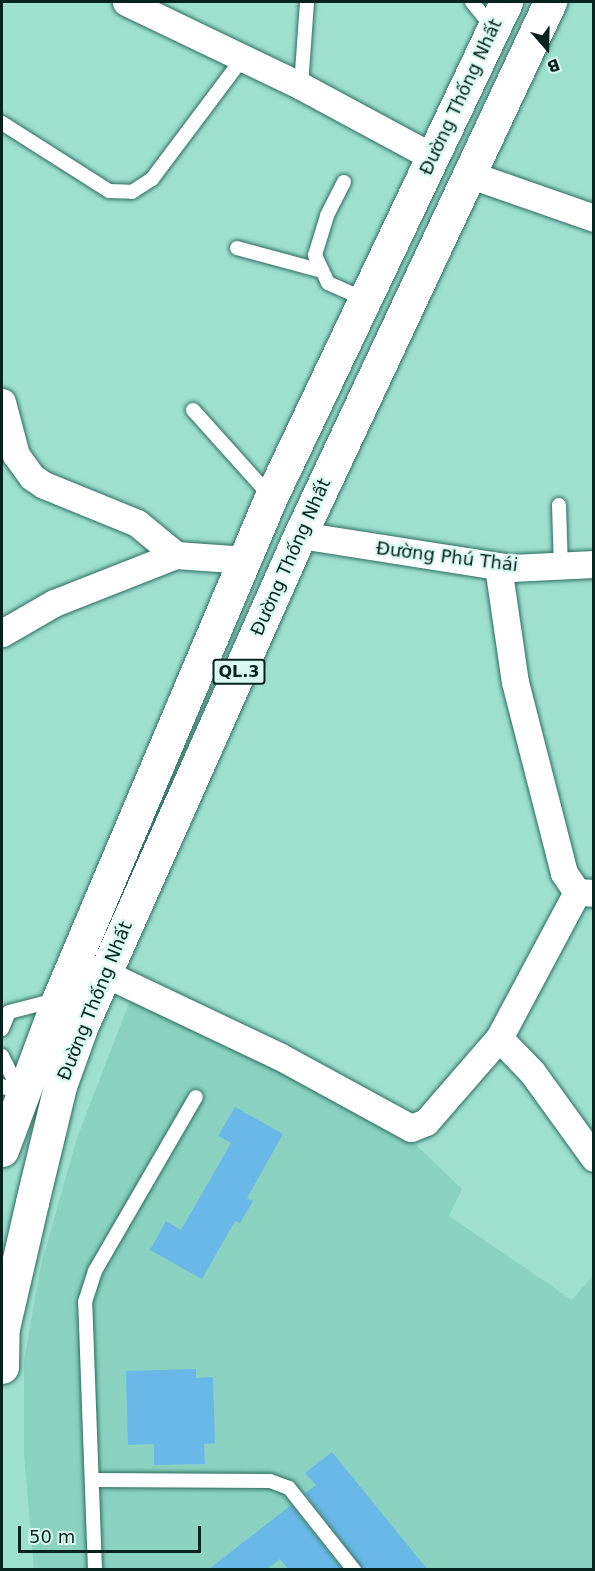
<!DOCTYPE html>
<meta charset="utf-8">
<style>
body{margin:0}
#map{position:relative;width:595px;height:1571px;overflow:hidden;background:#9fe1cf;font-family:"DejaVu Sans",sans-serif}
div>[style]{position:absolute}
.built>*{inset:0;background:#8ad3c0}
.building>*{inset:0;background:#6ab8e7}
.roads{filter:drop-shadow(0 0 2px #2c6d5f) drop-shadow(0 0 2px #2c6d5f)}
.lane>*{height:14px;margin:-7px;padding:0 7px;transform-origin:7px;border-radius:7px;background:#fff}
.street>*{height:27px;margin:-13.5px;padding:0 13.5px;transform-origin:13.5px;border-radius:13.5px;background:#fff}
.highway>*{height:33px;margin:-16.5px;padding:0 16.5px;transform-origin:16.5px;border-radius:16.5px;background:#fff}
span{translate:-50% -50%;white-space:nowrap;text-align:center;line-height:1.15;-webkit-text-stroke:4.5px #dafaf1;paint-order:stroke}
.shield-label span{padding:2px 4px;background:#dafaf1;border:2px solid;border-radius:4px;-webkit-text-stroke-width:0}
.shield-label{font-size:16px;color:#07231d;font-weight:700}
.street-label{font-size:18px;color:#07231d}
.frame{position:absolute;inset:0;border:3px solid #07231d;pointer-events:none}
.north{position:absolute;left:517px;top:18px;width:60px;height:60px;-webkit-text-stroke:4px #dafaf1;paint-order:stroke;rotate:160deg;font-size:16px;font-weight:700;line-height:24px;text-align:center;color:#07231d}
.north::after{content:'';display:block;margin:auto;width:21px;height:27px;background:#07231d;clip-path:polygon(50% 0,100% 100%,50% 72%,0 100%)}
.scale{position:absolute;left:18px;top:1526px;width:183px;height:27px;box-sizing:border-box;border:3px solid #07231d;border-top:0;padding-left:8px;font-size:18px;line-height:21px;white-space:nowrap;color:#07231d;-webkit-text-stroke:4px #dafaf1;paint-order:stroke}
</style>
<div id="map">
<div class="built">
<i style="clip-path:polygon(131px 998px,268px 1065px,412px 1141px,462px 1189px,449px 1216px,572px 1300px,591px 1278px,593px 1281px,593px 1569px,34px 1570px,24px 1454px,24px 1361px,41px 1265px,77px 1138px)"></i>
</div>
<div class="building">
<i style="clip-path:polygon(235px 1107px,283px 1134px,247px 1198px,253px 1201px,240px 1223px,235px 1221px,202px 1279px,150px 1250px,166px 1221px,181px 1230px,231px 1143px,218px 1136px)"></i>
<i style="clip-path:polygon(196px 1369px,196px 1378px,213px 1377px,215px 1443px,204px 1444px,205px 1464px,154px 1465px,154px 1444px,128px 1445px,126px 1371px)"></i>
<i style="clip-path:polygon(332px 1452px,427px 1569px,363px 1569px,305px 1493px,316px 1485px,305px 1473px)"></i>
<i style="clip-path:polygon(291px 1505px,342px 1569px,288px 1569px,280px 1559px,267px 1569px,209px 1569px)"></i>
</div>
<div class="roads">
<div class="lane">
<i style="left:472px;top:2px;width:33px;rotate:51deg"></i>
<i style="left:301px;top:86px;width:84px;rotate:-85.9deg"></i>
<i style="left:2px;top:123px;width:127px;rotate:32.4deg"></i>
<i style="left:109px;top:191px;width:23px;rotate:2deg"></i>
<i style="left:132px;top:192px;width:24px;rotate:-33deg"></i>
<i style="left:152px;top:179px;width:150px;rotate:-53.1deg"></i>
<i style="left:344px;top:182px;width:38px;rotate:117deg"></i>
<i style="left:327px;top:216px;width:41px;rotate:107.1deg"></i>
<i style="left:315px;top:255px;width:31px;rotate:65deg"></i>
<i style="left:328px;top:283px;width:39px;rotate:24deg"></i>
<i style="left:237px;top:248px;width:84px;rotate:15.2deg"></i>
<i style="left:193px;top:410px;width:117px;rotate:48.1deg"></i>
<i style="left:559px;top:505px;width:63px;rotate:88.2deg"></i>
<i style="left:2px;top:1029px;width:18px;rotate:-68deg"></i>
<i style="left:9px;top:1012px;width:48px;rotate:-14.6deg"></i>
<i style="left:2px;top:1056px;width:40px;rotate:63.4deg"></i>
<i style="left:2px;top:1086px;width:21px;rotate:23deg"></i>
<i style="left:92px;top:1480px;width:178px;rotate:0.3deg"></i>
<i style="left:270px;top:1481px;width:20px;rotate:20deg"></i>
<i style="left:289px;top:1488px;width:105px;rotate:51.6deg"></i>
<i style="left:95px;top:1570px;width:268px;rotate:-92.1deg"></i>
<i style="left:85px;top:1302px;width:33px;rotate:-72deg"></i>
<i style="left:95px;top:1271px;width:201px;rotate:-59.9deg"></i>
</div>
<div class="street">
<i style="left:126px;top:2px;width:194px;rotate:25.6deg"></i>
<i style="left:301px;top:86px;width:150px;rotate:28.3deg"></i>
<i style="left:468px;top:174px;width:133px;rotate:19.2deg"></i>
<i style="left:2px;top:402px;width:55px;rotate:75.2deg"></i>
<i style="left:16px;top:455px;width:27px;rotate:54deg"></i>
<i style="left:32px;top:477px;width:14px;rotate:34deg"></i>
<i style="left:44px;top:485px;width:100px;rotate:22.2deg"></i>
<i style="left:137px;top:523px;width:50px;rotate:39.4deg"></i>
<i style="left:300px;top:535px;width:214px;rotate:8.9deg"></i>
<i style="left:511px;top:568px;width:83px;rotate:-2.8deg"></i>
<i style="left:498px;top:566px;width:117px;rotate:81.7deg"></i>
<i style="left:515px;top:682px;width:197px;rotate:75.6deg"></i>
<i style="left:564px;top:873px;width:23px;rotate:56deg"></i>
<i style="left:577px;top:892px;width:17px;rotate:3deg"></i>
<i style="left:2px;top:633px;width:60px;rotate:-30deg"></i>
<i style="left:54px;top:603px;width:131px;rotate:-21.5deg"></i>
<i style="left:176px;top:555px;width:70px;rotate:4.1deg"></i>
<i style="left:577px;top:892px;width:166px;rotate:118.1deg"></i>
<i style="left:499px;top:1038px;width:47px;rotate:45.9deg"></i>
<i style="left:532px;top:1072px;width:106px;rotate:54.2deg"></i>
<i style="left:104px;top:973px;width:194px;rotate:25.4deg"></i>
<i style="left:279px;top:1056px;width:150px;rotate:28.6deg"></i>
<i style="left:411px;top:1128px;width:16px;rotate:-22deg"></i>
<i style="left:426px;top:1122px;width:111px;rotate:-49deg"></i>
</div>
<div class="highway">
<i style="left:2px;top:1150px;width:160px;rotate:-69.5deg"></i>
<i style="left:58px;top:1000px;width:546px;rotate:-67.05deg"></i>
<i style="left:271px;top:497px;width:548px;rotate:-64.6deg"></i>
<i style="left:2px;top:1367px;width:39px;rotate:-89deg"></i>
<i style="left:3px;top:1328px;width:129px;rotate:-77deg"></i>
<i style="left:32px;top:1202px;width:119px;rotate:-76.4deg"></i>
<i style="left:60px;top:1086px;width:65px;rotate:-70.2deg"></i>
<i style="left:82px;top:1025px;width:536px;rotate:-66.02deg"></i>
<i style="left:300px;top:535px;width:589px;rotate:-64.87deg"></i>
</div>
</div>
<div class="shield-label">
<span style="left:239px;top:672px">QL.3</span>
</div>
<div class="street-label">
<span style="left:461px;top:97px;rotate:-65deg">Đường Thống Nhất</span>
<span style="left:291px;top:557px;rotate:-66deg">Đường Thống Nhất</span>
<span style="left:447px;top:557px;rotate:7deg">Đường Phú Thái</span>
<span style="left:95px;top:1001px;rotate:-68deg">Đường Thống Nhất</span>
</div>
<div class="frame"></div>
<div class="north">B</div>
<div class="scale">50 m</div>
</div>
